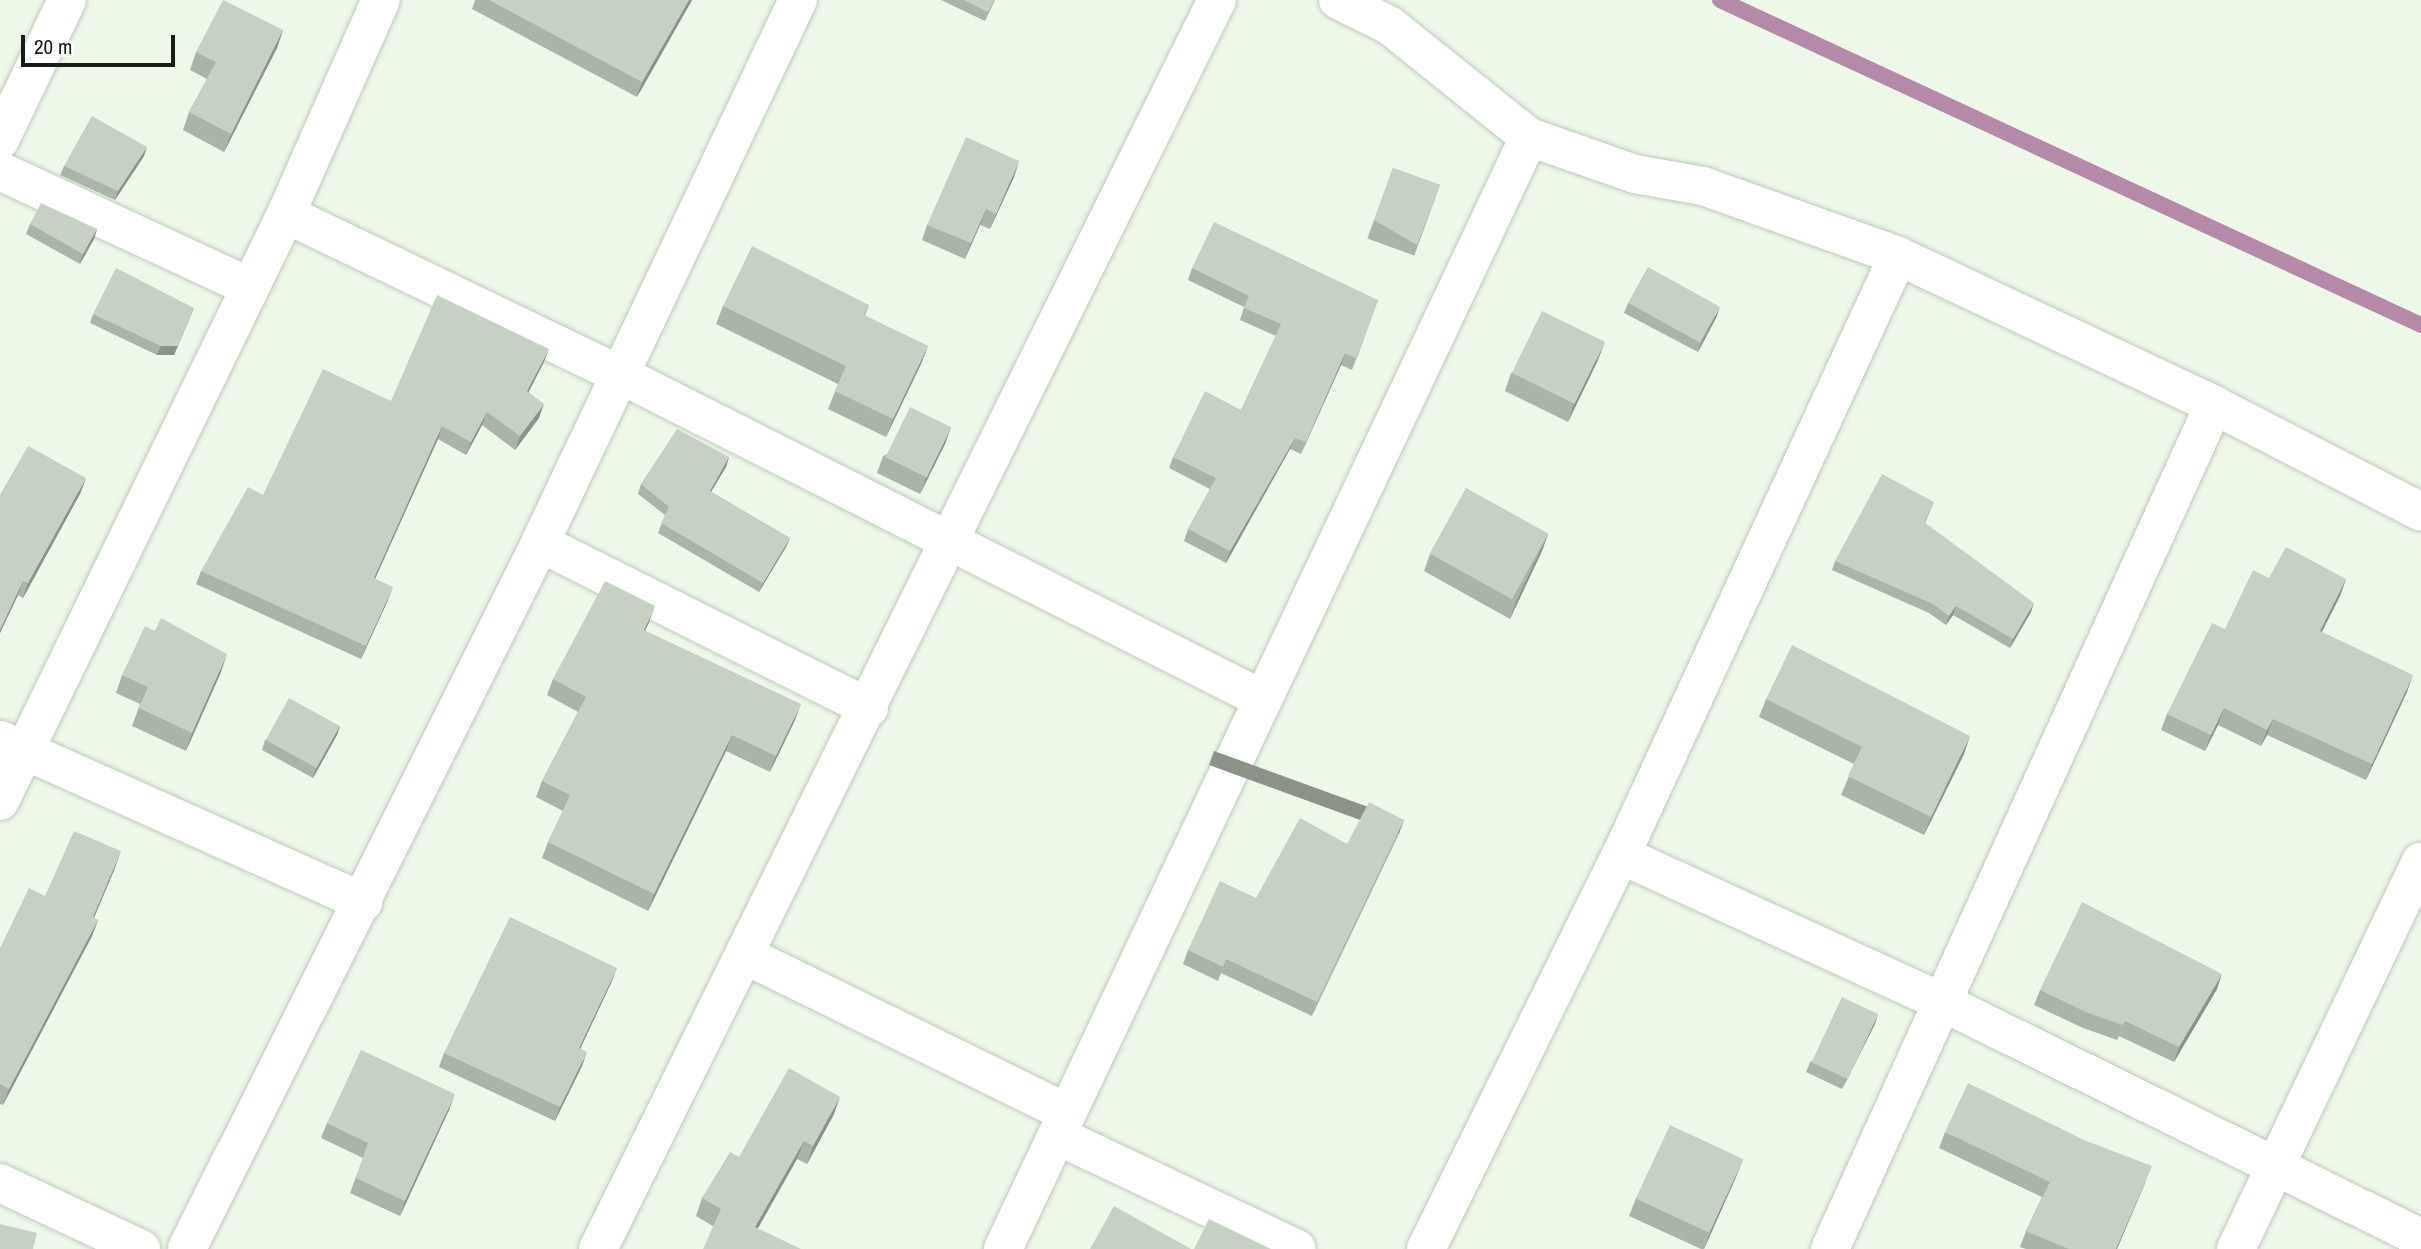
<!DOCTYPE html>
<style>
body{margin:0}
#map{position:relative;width:2421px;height:1249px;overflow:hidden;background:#edf8e9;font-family:"Archivo Narrow",sans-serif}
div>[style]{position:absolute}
.stream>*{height:16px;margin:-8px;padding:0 8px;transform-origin:8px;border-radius:8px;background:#b48aa8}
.roads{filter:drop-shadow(0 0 2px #bfc9bb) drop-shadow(0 0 2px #bfc9bb)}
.street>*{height:38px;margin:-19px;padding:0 19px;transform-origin:19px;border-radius:19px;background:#fff}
.wall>*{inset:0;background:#abb4a8;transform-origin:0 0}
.shaded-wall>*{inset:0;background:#8b9288;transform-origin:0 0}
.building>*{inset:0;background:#c7d1c3;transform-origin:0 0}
span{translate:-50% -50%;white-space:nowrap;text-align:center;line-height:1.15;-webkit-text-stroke:5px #fff;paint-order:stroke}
.scale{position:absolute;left:21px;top:35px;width:154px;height:32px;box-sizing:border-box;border:4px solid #181c17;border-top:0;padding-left:9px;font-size:21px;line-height:24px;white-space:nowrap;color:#181c17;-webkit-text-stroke:5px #fff;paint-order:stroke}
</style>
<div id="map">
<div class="stream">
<i style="left:1720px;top:0;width:773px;rotate:24.87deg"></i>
</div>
<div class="roads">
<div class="street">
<i style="left:1338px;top:0;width:57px;rotate:26.1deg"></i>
<i style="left:1389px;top:25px;width:179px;rotate:38.7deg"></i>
<i style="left:1529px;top:137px;width:112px;rotate:19.2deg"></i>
<i style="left:1635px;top:174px;width:69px;rotate:10deg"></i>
<i style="left:1703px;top:186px;width:207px;rotate:19.7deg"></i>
<i style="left:1898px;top:256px;width:349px;rotate:25.2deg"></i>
<i style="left:2214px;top:405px;width:233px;rotate:27.3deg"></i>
<i style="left:0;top:140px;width:155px;rotate:-64.4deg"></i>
<i style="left:0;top:171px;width:276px;rotate:24.9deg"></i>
<i style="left:286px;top:214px;width:369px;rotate:25.7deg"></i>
<i style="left:619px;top:374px;width:720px;rotate:26.81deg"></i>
<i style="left:540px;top:543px;width:368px;rotate:26.6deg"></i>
<i style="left:1px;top:740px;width:397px;rotate:24.1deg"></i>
<i style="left:0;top:801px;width:653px;rotate:-64.02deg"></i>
<i style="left:286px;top:214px;width:234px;rotate:-66.1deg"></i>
<i style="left:1621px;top:855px;width:358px;rotate:24.6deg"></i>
<i style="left:1946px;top:1004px;width:530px;rotate:26.23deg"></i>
<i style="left:747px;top:956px;width:356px;rotate:26.1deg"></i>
<i style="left:1058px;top:1136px;width:264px;rotate:25.3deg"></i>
<i style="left:0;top:1183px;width:156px;rotate:25.1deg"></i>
<i style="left:187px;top:1249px;width:789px;rotate:-63.43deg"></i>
<i style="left:540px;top:543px;width:601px;rotate:-64.59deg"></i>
<i style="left:598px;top:1249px;width:1394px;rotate:-63.64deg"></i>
<i style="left:1003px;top:1249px;width:1230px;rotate:-64.68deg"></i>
<i style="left:1426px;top:1249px;width:440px;rotate:-63.7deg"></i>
<i style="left:1621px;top:855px;width:660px;rotate:-65.18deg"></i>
<i style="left:1830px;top:1249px;width:927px;rotate:-65.54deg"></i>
<i style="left:2236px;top:1249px;width:429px;rotate:-64.5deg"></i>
</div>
</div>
<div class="wall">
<i style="clip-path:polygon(475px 0,692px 0,637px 97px,472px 9px)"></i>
<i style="clip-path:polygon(941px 0,995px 0,985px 21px)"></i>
<i style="clip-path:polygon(283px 30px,277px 48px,224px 152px,183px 130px,189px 112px,207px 79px,190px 70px,196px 52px)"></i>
<i style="clip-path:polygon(144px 156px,115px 200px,60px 175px,64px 166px)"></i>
<i style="left:1393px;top:168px;width:50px;height:75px;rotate:20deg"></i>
<i style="clip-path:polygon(1014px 177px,990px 229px,980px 225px,965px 259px,922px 240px,927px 225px)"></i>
<i style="clip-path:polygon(30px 224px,97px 229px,94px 239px,80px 264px,26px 234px)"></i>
<i style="clip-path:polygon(1192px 268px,1378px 300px,1352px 370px,1341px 365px,1301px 454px,1290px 449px,1226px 563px,1184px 541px,1188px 529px,1210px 489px,1169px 468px,1173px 457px,1241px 410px,1276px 336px,1240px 320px,1244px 307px,1188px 280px)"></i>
<i style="clip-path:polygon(1628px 303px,1717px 316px,1698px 352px,1624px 313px)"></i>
<i style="clip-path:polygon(869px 305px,865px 316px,928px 346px,921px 364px,886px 437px,828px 409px,838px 384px,716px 324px,723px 306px)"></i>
<i style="clip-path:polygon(93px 314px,190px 317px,174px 355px,157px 355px,90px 323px)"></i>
<i style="clip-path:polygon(1598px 360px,1568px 422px,1505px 391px,1511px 373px)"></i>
<i style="clip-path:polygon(544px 362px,528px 392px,539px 418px,515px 450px,482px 425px,466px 455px,438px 439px,375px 579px,388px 600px,361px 659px,196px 584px,201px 571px,263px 495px,391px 401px)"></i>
<i style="clip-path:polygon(951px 427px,945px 444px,920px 494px,877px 473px,883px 456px)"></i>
<i style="clip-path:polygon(729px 457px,726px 467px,711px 492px,790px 538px,786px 547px,759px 592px,658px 533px,665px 515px,638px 494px,641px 484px)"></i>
<i style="clip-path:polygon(81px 492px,23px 598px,18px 595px,0 633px,0 495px)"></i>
<i style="clip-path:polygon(1934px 502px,1925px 523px,2031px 612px,2010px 648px,1953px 615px,1946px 625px,1929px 613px,1832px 570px,1835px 561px)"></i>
<i style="clip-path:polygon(1548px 534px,1542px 551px,1510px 619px,1424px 571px,1430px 554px)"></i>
<i style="clip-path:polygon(2269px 578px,2346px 579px,2340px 596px,2322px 632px,2407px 692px,2366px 780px,2267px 735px,2261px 746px,2218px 725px,2205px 751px,2161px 730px,2167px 714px,2225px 629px)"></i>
<i style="clip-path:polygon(649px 622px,645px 631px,795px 720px,770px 772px,726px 751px,648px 911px,542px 858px,548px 842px,563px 811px,536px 797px,542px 781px,578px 712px,547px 695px,553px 679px)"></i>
<i style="clip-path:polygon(221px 672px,186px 751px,132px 726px,140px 704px,116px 693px,122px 675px)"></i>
<i style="clip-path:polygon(1766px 699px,1964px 754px,1924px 835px,1841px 795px,1854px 764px,1759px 717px)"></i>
<i style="clip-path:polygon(340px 726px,337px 735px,313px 778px,262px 750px,265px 740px)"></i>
<i style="clip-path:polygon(1399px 834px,1312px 1016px,1221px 973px,1218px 981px,1183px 964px,1188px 950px,1256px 898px,1347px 844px)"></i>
<i style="clip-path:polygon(115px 868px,94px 918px,98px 920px,92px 936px,3px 1105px,0 1104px,0 948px,45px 896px)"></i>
<i style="clip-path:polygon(612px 981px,580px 1049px,582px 1066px,555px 1121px,439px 1067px,444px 1053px)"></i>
<i style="clip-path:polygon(2217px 989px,2174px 1062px,2119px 1036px,2117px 1040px,2083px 1028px,2034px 1005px,2040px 990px)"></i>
<i style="clip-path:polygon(1875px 1024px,1842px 1089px,1806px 1072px,1810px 1062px)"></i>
<i style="clip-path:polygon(449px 1110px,400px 1216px,350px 1193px,363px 1158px,321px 1138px,327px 1123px)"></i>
<i style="clip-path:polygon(834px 1114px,807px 1164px,797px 1159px,758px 1228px,713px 1226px,696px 1216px,702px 1198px,739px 1157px)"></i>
<i style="clip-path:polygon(1945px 1132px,2146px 1181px,2117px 1249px,2026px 1249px,2020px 1247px,2026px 1231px,2042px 1197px,1939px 1148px)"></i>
<i style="clip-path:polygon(1743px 1159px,1736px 1177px,1704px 1249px,1701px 1249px,1629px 1216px,1636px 1198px)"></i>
</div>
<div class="shaded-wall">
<i style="clip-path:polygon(689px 0,692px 0,637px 97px,642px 82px)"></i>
<i style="clip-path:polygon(283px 30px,277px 48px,224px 152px,231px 134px)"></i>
<i style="clip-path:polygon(147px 147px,144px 156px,115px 200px,118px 191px)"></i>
<i style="clip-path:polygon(1019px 161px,1014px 177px,990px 229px,996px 214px)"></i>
<i style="clip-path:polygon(986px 209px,980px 225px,965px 259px,971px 243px)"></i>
<i style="clip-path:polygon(97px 229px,94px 239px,80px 264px,83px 254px)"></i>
<i style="clip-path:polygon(1720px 307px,1717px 316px,1698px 352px,1701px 343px)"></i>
<i style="clip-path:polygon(194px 308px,174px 355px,157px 355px,161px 346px)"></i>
<i style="clip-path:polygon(1605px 342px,1598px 360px,1568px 422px,1574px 404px)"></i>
<i style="clip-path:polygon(928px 346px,921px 364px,886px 437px,893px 419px)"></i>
<i style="clip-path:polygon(549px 349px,544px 362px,522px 405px,527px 391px)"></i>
<i style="clip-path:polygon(1345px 353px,1341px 365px,1301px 454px,1306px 442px)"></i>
<i style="clip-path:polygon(544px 404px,539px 418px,515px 450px,520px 436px)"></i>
<i style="clip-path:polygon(487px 412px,482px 425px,466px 455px,471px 442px)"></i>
<i style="clip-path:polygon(442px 426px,438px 439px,369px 592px,374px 578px)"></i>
<i style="clip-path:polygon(951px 427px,945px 444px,920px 494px,926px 478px)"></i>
<i style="clip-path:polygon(1295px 438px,1290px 449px,1226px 563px,1230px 551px)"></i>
<i style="clip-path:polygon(729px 457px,726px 467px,706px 500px,710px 491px)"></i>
<i style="clip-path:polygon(86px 478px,81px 492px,23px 598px,28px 583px)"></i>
<i style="clip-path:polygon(1548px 534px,1542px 551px,1510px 619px,1516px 602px)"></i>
<i style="clip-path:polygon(790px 538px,786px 547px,759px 592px,763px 583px)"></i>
<i style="clip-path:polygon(2346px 579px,2340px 596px,2314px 647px,2320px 631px)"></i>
<i style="clip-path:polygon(23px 581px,18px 595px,0 633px,0 630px)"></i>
<i style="clip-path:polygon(393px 587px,388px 600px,361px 659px,366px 646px)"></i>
<i style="clip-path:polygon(2034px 603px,2031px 612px,2010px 648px,2013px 639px)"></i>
<i style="clip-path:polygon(655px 606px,649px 622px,638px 647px,644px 630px)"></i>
<i style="clip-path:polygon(1956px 606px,1953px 615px,1946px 625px,1949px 616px)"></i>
<i style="clip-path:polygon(227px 654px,221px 672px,186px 751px,192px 733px)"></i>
<i style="clip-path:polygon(2413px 675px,2407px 692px,2366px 780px,2372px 764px)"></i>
<i style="clip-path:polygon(801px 704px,795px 720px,770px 772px,776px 756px)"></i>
<i style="clip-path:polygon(2224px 708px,2218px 725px,2205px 751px,2211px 735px)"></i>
<i style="clip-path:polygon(2273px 719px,2267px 735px,2261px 746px,2267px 730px)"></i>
<i style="clip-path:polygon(340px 726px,337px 735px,313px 778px,316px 768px)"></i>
<i style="clip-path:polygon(732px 735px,726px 751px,648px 911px,654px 894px)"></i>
<i style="clip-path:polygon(1970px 736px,1964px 754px,1924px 835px,1931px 817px)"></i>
<i style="left:1404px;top:820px;width:15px;height:202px;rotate:110deg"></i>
<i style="clip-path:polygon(121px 851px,115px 868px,87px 934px,93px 917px)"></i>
<i style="clip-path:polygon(98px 920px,92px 936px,3px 1105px,9px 1089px)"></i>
<i style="clip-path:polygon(617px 968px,612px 981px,574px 1062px,579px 1048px)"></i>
<i style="clip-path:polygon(2222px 974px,2217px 989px,2174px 1062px,2179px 1047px)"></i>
<i style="clip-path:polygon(1878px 1014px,1875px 1024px,1842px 1089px,1846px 1080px)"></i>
<i style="clip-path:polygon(587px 1052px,582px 1066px,555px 1121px,560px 1107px)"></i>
<i style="clip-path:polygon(455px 1094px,449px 1110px,400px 1216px,405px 1201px)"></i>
<i style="clip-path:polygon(840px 1097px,834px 1114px,807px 1164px,813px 1146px)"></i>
<i style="clip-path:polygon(804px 1141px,797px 1159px,749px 1244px,755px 1227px)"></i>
<i style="clip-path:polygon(1743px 1159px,1736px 1177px,1704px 1249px,1710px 1232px)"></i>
<i style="clip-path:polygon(2152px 1166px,2117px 1249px,2116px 1249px)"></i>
</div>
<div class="building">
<i style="clip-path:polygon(223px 0,283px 30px,231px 134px,189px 112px,216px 62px,196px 52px)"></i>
<i style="clip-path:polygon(489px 0,689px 0,642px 82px)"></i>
<i style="clip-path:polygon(964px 0,994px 0,988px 12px)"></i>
<i style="clip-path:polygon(92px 116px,147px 147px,118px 191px,64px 166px)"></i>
<i style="clip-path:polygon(966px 137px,1019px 161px,996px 214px,986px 209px,971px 243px,927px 225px)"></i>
<i style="clip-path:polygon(1393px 168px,1440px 185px,1417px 245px,1374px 220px)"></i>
<i style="clip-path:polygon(41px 203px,97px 229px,83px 254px,30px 224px)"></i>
<i style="clip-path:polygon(1214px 222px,1378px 300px,1357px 359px,1345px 353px,1306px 442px,1295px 438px,1230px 551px,1188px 529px,1216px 478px,1173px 457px,1205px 391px,1241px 410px,1281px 324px,1244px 308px,1249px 296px,1192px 268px)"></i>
<i style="clip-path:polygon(752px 246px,869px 305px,864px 315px,928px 346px,893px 419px,835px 391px,846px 366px,723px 306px)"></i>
<i style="left:1648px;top:267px;width:82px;height:41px;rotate:29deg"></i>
<i style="clip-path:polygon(116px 268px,194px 308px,178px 346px,161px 346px,93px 314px)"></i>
<i style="clip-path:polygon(437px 295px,549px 349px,527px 391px,544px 404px,520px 436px,487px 412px,471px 442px,442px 426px,374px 578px,393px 587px,366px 646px,201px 571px,248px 487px,263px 495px,323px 369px,391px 401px)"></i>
<i style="left:1542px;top:311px;width:70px;height:69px;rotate:26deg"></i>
<i style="left:910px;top:407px;width:46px;height:56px;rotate:26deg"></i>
<i style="clip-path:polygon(677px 429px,729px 457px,710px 491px,790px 538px,763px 583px,661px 523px,669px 507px,641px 484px)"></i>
<i style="clip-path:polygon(28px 446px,86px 478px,28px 583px,23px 581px,0 630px,0 495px)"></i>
<i style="clip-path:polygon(1882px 474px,1934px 502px,1924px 522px,2034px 603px,2013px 639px,1956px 606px,1949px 616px,1933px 604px,1835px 561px)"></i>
<i style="left:1466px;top:488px;width:94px;height:75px;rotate:29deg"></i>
<i style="clip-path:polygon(2286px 547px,2346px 579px,2320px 631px,2413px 675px,2372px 764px,2273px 719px,2267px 730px,2224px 708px,2211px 735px,2167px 714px,2212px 623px,2225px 629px,2253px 570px,2269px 578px)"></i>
<i style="clip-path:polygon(605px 581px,655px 606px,644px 630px,801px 704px,776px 756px,732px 735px,654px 894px,548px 842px,570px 795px,542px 781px,586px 697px,553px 679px)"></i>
<i style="clip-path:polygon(161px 618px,227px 654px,192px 733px,139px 708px,148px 687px,122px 675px,145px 626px,155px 631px)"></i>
<i style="clip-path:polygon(1792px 645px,1970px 736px,1931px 817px,1848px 776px,1862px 747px,1766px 699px)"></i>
<i style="left:289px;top:698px;width:58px;height:48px;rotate:29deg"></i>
<i style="clip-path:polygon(1369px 802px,1404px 820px,1317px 1002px,1226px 959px,1223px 967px,1188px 950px,1220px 881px,1256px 898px,1300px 818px,1347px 844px)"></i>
<i style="clip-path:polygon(74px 831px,121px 851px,93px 917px,98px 920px,9px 1089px,0 1084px,0 948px,29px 888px,45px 896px)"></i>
<i style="clip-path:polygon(2082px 902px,2222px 974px,2179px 1047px,2125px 1021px,2123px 1025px,2088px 1013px,2040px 990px)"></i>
<i style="clip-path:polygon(510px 917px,617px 968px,579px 1048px,587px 1052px,560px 1107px,444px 1053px)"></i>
<i style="left:1842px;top:997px;width:40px;height:72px;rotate:25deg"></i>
<i style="clip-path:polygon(361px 1050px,455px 1094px,405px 1201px,356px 1178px,368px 1143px,327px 1123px)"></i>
<i style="clip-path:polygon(789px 1068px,840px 1097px,813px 1146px,804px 1141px,755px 1227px,801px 1249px,703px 1249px,721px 1209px,702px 1198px,730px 1152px,739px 1157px)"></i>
<i style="clip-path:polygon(1968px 1083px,2084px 1140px,2152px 1166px,2116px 1249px,2069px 1249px,2026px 1231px,2050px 1182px,1945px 1132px)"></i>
<i style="left:1670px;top:1125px;width:81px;height:81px;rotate:25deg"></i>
<i style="clip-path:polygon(1114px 1206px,1191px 1249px,1090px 1249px)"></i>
<i style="clip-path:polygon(1209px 1219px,1271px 1249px,1194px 1249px)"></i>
<i style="clip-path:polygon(0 1224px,37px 1233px,33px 1249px,0 1249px)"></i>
</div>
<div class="scale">20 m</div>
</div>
